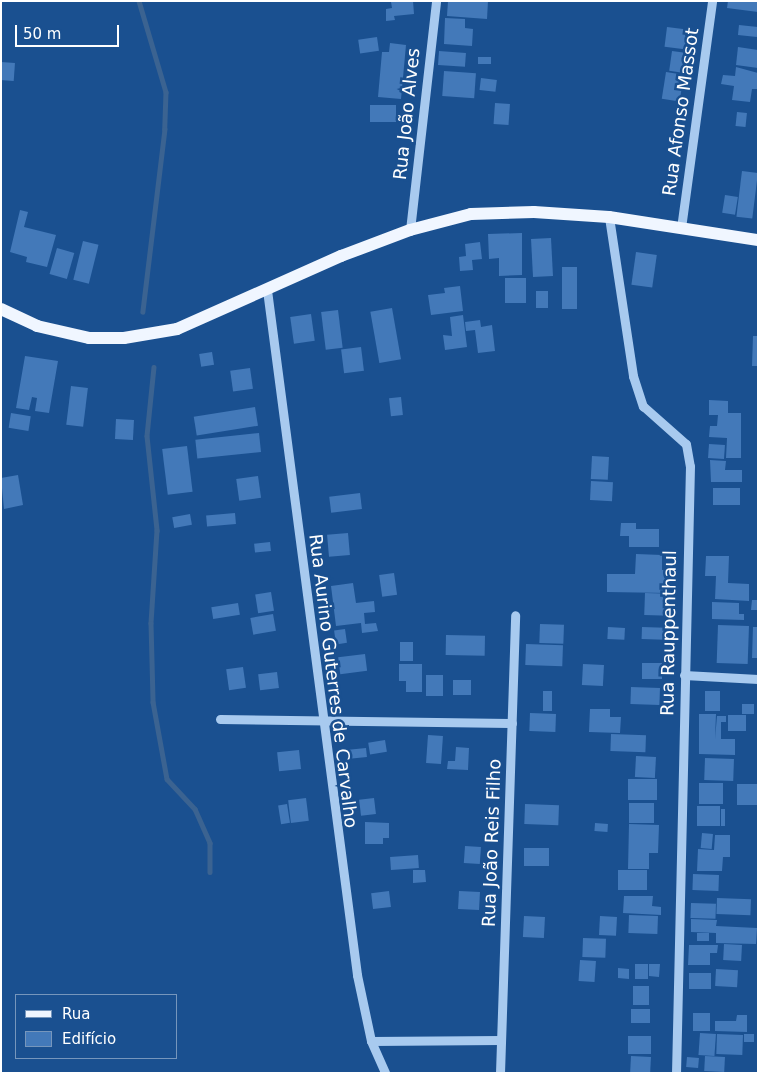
<!DOCTYPE html>
<meta charset="utf-8">
<style>
body{margin:0}
#map{position:relative;width:759px;height:1074px;overflow:hidden;background:#1a5090;font-family:"DejaVu Sans",sans-serif}
div>[style]{position:absolute}
.stream>*{height:4.5px;margin:-2.25px;padding:0 2.25px;transform-origin:2.25px;border-radius:2.25px;background:#3b6391}
.building>*{inset:0;background:#4379b9;transform-origin:0 0}
.minor>*{height:9px;margin:-4.5px;padding:0 4.5px;transform-origin:4.5px;border-radius:4.5px;background:#a8caef}
.major>*{height:12px;margin:-6px;padding:0 6px;transform-origin:6px;border-radius:6px;background:#f0f6ff}
span{translate:-50% -50%;white-space:nowrap;text-align:center;line-height:1.15;-webkit-text-stroke:5px #1a5090;paint-order:stroke}
.street-label{font-size:18px;color:#fff}
.frame{position:absolute;inset:0;border:2px solid #fff;pointer-events:none}
.legend{position:absolute;left:15px;top:994px;width:162px;height:65px;box-sizing:border-box;background:#1a5090;border:1px solid #7696bc;margin:0;padding:6px 9px;list-style:none;font-size:15px;color:#fff}
.legend li{display:flex;align-items:center;gap:10px;height:25px}
.legend b{width:25px;border:1px solid #7696bc}
.scale{position:absolute;left:15px;top:25px;width:104px;height:22px;box-sizing:border-box;border:2px solid #fff;border-top:0;padding-left:6px;font-size:15px;line-height:18px;white-space:nowrap;color:#fff;-webkit-text-stroke:4px #1a5090;paint-order:stroke}
</style>
<div id="map">
<div class="stream">
<i style="left:139px;top:1px;width:95px;rotate:73.5deg"></i>
<i style="left:166px;top:92px;width:37px;rotate:92deg"></i>
<i style="left:165px;top:129px;width:184px;rotate:96.9deg"></i>
<i style="left:154px;top:367px;width:69px;rotate:95.8deg"></i>
<i style="left:147px;top:436px;width:95px;rotate:83.9deg"></i>
<i style="left:157px;top:530px;width:93px;rotate:93.7deg"></i>
<i style="left:151px;top:623px;width:79px;rotate:88.5deg"></i>
<i style="left:153px;top:702px;width:78px;rotate:79.7deg"></i>
<i style="left:167px;top:779px;width:41px;rotate:47deg"></i>
<i style="left:195px;top:809px;width:37px;rotate:66deg"></i>
<i style="left:210px;top:843px;width:29px;rotate:90deg"></i>
</div>
<div class="building">
<i style="clip-path:polygon(401px 1px,413px 1px,414px 14px,394px 16px,395px 20px,386px 21px,386px 9px,392px 8px,391px 2px)"></i>
<i style="clip-path:polygon(448px 1px,488px 1px,487px 19px,447px 16px)"></i>
<i style="clip-path:polygon(728px 1px,758px 1px,758px 12px,727px 8px)"></i>
<i style="clip-path:polygon(445px 18px,465px 19px,465px 28px,473px 29px,472px 46px,444px 44px)"></i>
<i style="left:739px;top:25px;width:19px;height:10px;rotate:6deg"></i>
<i style="left:667px;top:27px;width:26px;height:20px;rotate:7deg"></i>
<i style="left:377px;top:37px;width:14px;height:19px;rotate:82deg"></i>
<i style="clip-path:polygon(390px 43px,406px 45px,401px 99px,378px 97px,382px 52px,389px 52px)"></i>
<i style="clip-path:polygon(738px 47px,758px 50px,758px 68px,736px 65px)"></i>
<i style="left:439px;top:51px;width:27px;height:14px;rotate:4deg"></i>
<i style="left:672px;top:51px;width:15px;height:20px;rotate:8deg"></i>
<i style="left:478px;top:57px;width:13px;height:7px"></i>
<i style="left:1px;top:62px;width:14px;height:18px;rotate:4deg"></i>
<i style="clip-path:polygon(736px 67px,758px 73px,758px 89px,752px 89px,750px 102px,732px 100px,734px 86px,721px 84px,723px 75px,735px 76px)"></i>
<i style="left:444px;top:71px;width:32px;height:25px;rotate:4deg"></i>
<i style="left:666px;top:72px;width:18px;height:27px;rotate:9deg"></i>
<i style="left:481px;top:78px;width:16px;height:12px;rotate:7deg"></i>
<i style="left:495px;top:103px;width:15px;height:21px;rotate:4deg"></i>
<i style="left:370px;top:105px;width:26px;height:17px"></i>
<i style="left:737px;top:112px;width:10px;height:14px;rotate:6deg"></i>
<i style="left:742px;top:171px;width:16px;height:46px;rotate:7deg"></i>
<i style="left:725px;top:195px;width:13px;height:18px;rotate:9deg"></i>
<i style="clip-path:polygon(20px 210px,28px 212px,24px 227px,56px 235px,47px 267px,26px 262px,27px 257px,10px 252px)"></i>
<i style="clip-path:polygon(522px 233px,522px 275px,499px 276px,499px 258px,489px 259px,488px 234px)"></i>
<i style="left:551px;top:238px;width:38px;height:20px;rotate:87deg"></i>
<i style="left:83px;top:241px;width:16px;height:40px;rotate:14deg"></i>
<i style="clip-path:polygon(480px 242px,482px 259px,472px 260px,473px 270px,460px 271px,459px 257px,466px 256px,465px 244px)"></i>
<i style="left:57px;top:248px;width:18px;height:27px;rotate:16deg"></i>
<i style="left:636px;top:252px;width:21px;height:33px;rotate:8deg"></i>
<i style="left:562px;top:267px;width:15px;height:42px"></i>
<i style="left:505px;top:278px;width:21px;height:25px"></i>
<i style="clip-path:polygon(460px 286px,463px 311px,431px 315px,428px 295px,445px 293px,444px 288px)"></i>
<i style="left:536px;top:291px;width:12px;height:17px"></i>
<i style="left:392px;top:308px;width:52px;height:22px;rotate:80deg"></i>
<i style="left:338px;top:310px;width:38px;height:17px;rotate:83deg"></i>
<i style="left:311px;top:314px;width:27px;height:21px;rotate:82deg"></i>
<i style="clip-path:polygon(463px 315px,467px 347px,445px 350px,443px 335px,452px 336px,450px 317px)"></i>
<i style="clip-path:polygon(480px 320px,481px 327px,492px 325px,495px 351px,478px 353px,475px 330px,466px 331px,465px 322px)"></i>
<i style="clip-path:polygon(753px 336px,758px 336px,758px 366px,752px 366px)"></i>
<i style="left:361px;top:347px;width:24px;height:20px;rotate:83deg"></i>
<i style="left:212px;top:352px;width:13px;height:13px;rotate:81deg"></i>
<i style="clip-path:polygon(25px 356px,58px 361px,49px 413px,35px 411px,37px 398px,32px 397px,29px 410px,16px 408px)"></i>
<i style="left:250px;top:368px;width:21px;height:20px;rotate:82deg"></i>
<i style="left:71px;top:386px;width:17px;height:39px;rotate:7deg"></i>
<i style="left:401px;top:397px;width:18px;height:12px;rotate:84deg"></i>
<i style="clip-path:polygon(709px 400px,728px 401px,728px 413px,741px 413px,741px 458px,726px 458px,727px 438px,709px 437px,710px 426px,717px 426px,718px 415px,709px 415px)"></i>
<i style="left:255px;top:407px;width:19px;height:62px;rotate:81deg"></i>
<i style="left:11px;top:413px;width:20px;height:15px;rotate:9deg"></i>
<i style="left:116px;top:419px;width:18px;height:20px;rotate:3deg"></i>
<i style="left:259px;top:433px;width:19px;height:64px;rotate:84deg"></i>
<i style="left:709px;top:444px;width:16px;height:14px;rotate:4deg"></i>
<i style="left:187px;top:446px;width:46px;height:25px;rotate:83deg"></i>
<i style="left:592px;top:456px;width:17px;height:23px;rotate:3deg"></i>
<i style="clip-path:polygon(710px 460px,726px 461px,725px 470px,742px 470px,742px 482px,711px 482px)"></i>
<i style="clip-path:polygon(18px 475px,23px 505px,4px 509px,1px 478px)"></i>
<i style="left:258px;top:476px;width:22px;height:22px;rotate:82deg"></i>
<i style="left:591px;top:481px;width:22px;height:19px;rotate:3deg"></i>
<i style="left:713px;top:488px;width:27px;height:17px"></i>
<i style="left:360px;top:493px;width:16px;height:31px;rotate:83deg"></i>
<i style="left:235px;top:513px;width:11px;height:29px;rotate:85deg"></i>
<i style="left:190px;top:514px;width:11px;height:18px;rotate:80deg"></i>
<i style="clip-path:polygon(621px 523px,636px 523px,636px 529px,659px 529px,659px 547px,629px 547px,629px 536px,620px 536px)"></i>
<i style="left:348px;top:533px;width:22px;height:21px;rotate:85deg"></i>
<i style="left:270px;top:542px;width:9px;height:16px;rotate:84deg"></i>
<i style="clip-path:polygon(636px 554px,662px 555px,662px 570px,669px 570px,668px 593px,607px 592px,607px 574px,635px 574px)"></i>
<i style="clip-path:polygon(706px 556px,729px 556px,728px 583px,749px 584px,749px 601px,715px 599px,716px 576px,705px 576px)"></i>
<i style="left:394px;top:573px;width:22px;height:15px;rotate:82deg"></i>
<i style="clip-path:polygon(353px 583px,356px 603px,374px 601px,375px 612px,364px 613px,365px 624px,376px 623px,378px 631px,362px 633px,361px 623px,336px 626px,331px 586px)"></i>
<i style="left:271px;top:592px;width:19px;height:16px;rotate:81deg"></i>
<i style="left:645px;top:593px;width:25px;height:22px;rotate:2deg"></i>
<i style="clip-path:polygon(752px 600px,758px 600px,758px 610px,751px 610px)"></i>
<i style="clip-path:polygon(712px 602px,739px 603px,739px 614px,744px 614px,744px 620px,712px 619px)"></i>
<i style="left:238px;top:603px;width:12px;height:27px;rotate:81deg"></i>
<i style="left:273px;top:614px;width:17px;height:23px;rotate:80deg"></i>
<i style="left:540px;top:624px;width:24px;height:19px;rotate:2deg"></i>
<i style="left:718px;top:625px;width:31px;height:38px;rotate:2deg"></i>
<i style="left:608px;top:627px;width:17px;height:12px;rotate:3deg"></i>
<i style="left:642px;top:627px;width:23px;height:12px;rotate:2deg"></i>
<i style="clip-path:polygon(753px 627px,758px 627px,758px 658px,752px 658px)"></i>
<i style="left:345px;top:629px;width:14px;height:11px;rotate:82deg"></i>
<i style="left:446px;top:635px;width:39px;height:20px;rotate:1deg"></i>
<i style="left:400px;top:642px;width:13px;height:19px"></i>
<i style="left:526px;top:644px;width:37px;height:21px;rotate:2deg"></i>
<i style="left:365px;top:654px;width:17px;height:27px;rotate:83deg"></i>
<i style="left:642px;top:663px;width:20px;height:16px"></i>
<i style="clip-path:polygon(399px 664px,422px 664px,422px 692px,406px 692px,406px 681px,399px 681px)"></i>
<i style="left:583px;top:664px;width:21px;height:21px;rotate:3deg"></i>
<i style="left:243px;top:667px;width:21px;height:17px;rotate:82deg"></i>
<i style="left:277px;top:672px;width:16px;height:19px;rotate:83deg"></i>
<i style="left:426px;top:675px;width:17px;height:21px"></i>
<i style="left:453px;top:680px;width:18px;height:15px"></i>
<i style="left:631px;top:687px;width:29px;height:17px;rotate:2deg"></i>
<i style="left:543px;top:691px;width:9px;height:20px"></i>
<i style="left:705px;top:691px;width:15px;height:20px"></i>
<i style="left:742px;top:704px;width:12px;height:10px"></i>
<i style="clip-path:polygon(590px 709px,610px 709px,610px 717px,621px 717px,620px 733px,589px 732px)"></i>
<i style="left:530px;top:713px;width:26px;height:18px;rotate:2deg"></i>
<i style="clip-path:polygon(699px 714px,716px 714px,715px 739px,717px 716px,726px 716px,726px 722px,721px 722px,721px 739px,735px 739px,735px 755px,699px 754px)"></i>
<i style="left:728px;top:715px;width:18px;height:16px"></i>
<i style="left:611px;top:734px;width:35px;height:17px;rotate:2deg"></i>
<i style="left:428px;top:735px;width:15px;height:28px;rotate:4deg"></i>
<i style="left:385px;top:740px;width:12px;height:17px;rotate:81deg"></i>
<i style="clip-path:polygon(456px 747px,469px 748px,468px 770px,447px 769px,448px 761px,455px 761px)"></i>
<i style="left:366px;top:748px;width:9px;height:20px;rotate:84deg"></i>
<i style="left:299px;top:750px;width:19px;height:22px;rotate:84deg"></i>
<i style="left:636px;top:756px;width:20px;height:21px;rotate:3deg"></i>
<i style="left:705px;top:758px;width:29px;height:22px;rotate:2deg"></i>
<i style="left:628px;top:779px;width:29px;height:21px"></i>
<i style="left:699px;top:783px;width:24px;height:21px"></i>
<i style="left:737px;top:784px;width:21px;height:21px"></i>
<i style="left:306px;top:798px;width:23px;height:18px;rotate:83deg"></i>
<i style="left:374px;top:798px;width:16px;height:15px;rotate:83deg"></i>
<i style="left:629px;top:803px;width:25px;height:20px"></i>
<i style="left:287px;top:804px;width:19px;height:9px;rotate:81deg"></i>
<i style="left:525px;top:804px;width:34px;height:20px;rotate:2deg"></i>
<i style="left:697px;top:806px;width:23px;height:20px"></i>
<i style="left:721px;top:809px;width:4px;height:17px"></i>
<i style="clip-path:polygon(365px 822px,389px 823px,389px 838px,383px 838px,383px 844px,365px 844px)"></i>
<i style="left:595px;top:823px;width:13px;height:8px;rotate:4deg"></i>
<i style="clip-path:polygon(629px 824px,659px 825px,658px 853px,649px 853px,649px 869px,628px 869px)"></i>
<i style="left:702px;top:833px;width:11px;height:15px;rotate:5deg"></i>
<i style="clip-path:polygon(715px 835px,730px 835px,730px 857px,723px 857px,722px 871px,697px 871px,698px 849px,714px 850px)"></i>
<i style="left:465px;top:846px;width:16px;height:17px;rotate:4deg"></i>
<i style="left:524px;top:848px;width:25px;height:18px"></i>
<i style="left:418px;top:855px;width:13px;height:28px;rotate:86deg"></i>
<i style="clip-path:polygon(413px 870px,425px 870px,426px 882px,413px 883px)"></i>
<i style="left:618px;top:870px;width:29px;height:20px"></i>
<i style="left:693px;top:874px;width:26px;height:16px;rotate:2deg"></i>
<i style="left:389px;top:891px;width:16px;height:18px;rotate:83deg"></i>
<i style="left:459px;top:891px;width:21px;height:18px;rotate:3deg"></i>
<i style="clip-path:polygon(624px 896px,653px 896px,652px 906px,661px 907px,661px 915px,623px 913px)"></i>
<i style="left:717px;top:898px;width:34px;height:16px;rotate:2deg"></i>
<i style="left:691px;top:903px;width:25px;height:15px;rotate:2deg"></i>
<i style="left:629px;top:915px;width:29px;height:18px;rotate:2deg"></i>
<i style="left:524px;top:916px;width:21px;height:21px;rotate:3deg"></i>
<i style="left:600px;top:916px;width:17px;height:19px;rotate:3deg"></i>
<i style="clip-path:polygon(691px 919px,717px 920px,716px 926px,757px 928px,756px 944px,716px 943px,716px 933px,691px 932px)"></i>
<i style="left:697px;top:933px;width:12px;height:8px"></i>
<i style="left:583px;top:938px;width:23px;height:19px;rotate:2deg"></i>
<i style="left:724px;top:944px;width:18px;height:16px;rotate:3deg"></i>
<i style="clip-path:polygon(689px 945px,718px 945px,717px 953px,710px 953px,710px 965px,688px 965px)"></i>
<i style="left:580px;top:960px;width:16px;height:21px;rotate:4deg"></i>
<i style="left:635px;top:964px;width:13px;height:15px"></i>
<i style="clip-path:polygon(649px 964px,660px 964px,659px 977px,649px 976px)"></i>
<i style="clip-path:polygon(618px 968px,629px 969px,629px 979px,618px 978px)"></i>
<i style="left:716px;top:969px;width:22px;height:17px;rotate:3deg"></i>
<i style="left:689px;top:973px;width:22px;height:16px"></i>
<i style="left:633px;top:986px;width:16px;height:19px"></i>
<i style="left:631px;top:1009px;width:19px;height:14px"></i>
<i style="left:693px;top:1013px;width:17px;height:18px"></i>
<i style="clip-path:polygon(737px 1015px,747px 1015px,747px 1032px,715px 1031px,715px 1021px,736px 1021px)"></i>
<i style="left:700px;top:1033px;width:16px;height:22px;rotate:4deg"></i>
<i style="left:717px;top:1034px;width:26px;height:20px;rotate:2deg"></i>
<i style="left:744px;top:1034px;width:10px;height:8px"></i>
<i style="left:628px;top:1036px;width:23px;height:18px"></i>
<i style="left:631px;top:1056px;width:20px;height:17px;rotate:3deg"></i>
<i style="left:705px;top:1056px;width:20px;height:15px;rotate:3deg"></i>
<i style="left:687px;top:1057px;width:12px;height:10px;rotate:5deg"></i>
</div>
<div class="minor">
<i style="left:609px;top:217px;width:161px;rotate:81.4deg"></i>
<i style="left:633px;top:376px;width:32px;rotate:72deg"></i>
<i style="left:643px;top:406px;width:57px;rotate:41.5deg"></i>
<i style="left:686px;top:444px;width:22px;rotate:80deg"></i>
<i style="left:690px;top:466px;width:607px;rotate:91.32deg"></i>
<i style="left:681px;top:228px;width:229px;rotate:-82.2deg"></i>
<i style="left:410px;top:230px;width:230px;rotate:-83.5deg"></i>
<i style="left:267px;top:290px;width:691px;rotate:82.51deg"></i>
<i style="left:357px;top:975px;width:67px;rotate:78deg"></i>
<i style="left:371px;top:1041px;width:35px;rotate:66deg"></i>
<i style="left:684px;top:675px;width:74px;rotate:3.1deg"></i>
<i style="left:220px;top:719px;width:292px;rotate:0.8deg"></i>
<i style="left:371px;top:1041px;width:130px;rotate:-0.4deg"></i>
<i style="left:500px;top:1073px;width:458px;rotate:-88.1deg"></i>
</div>
<div class="major">
<i style="left:1px;top:309px;width:40px;rotate:25deg"></i>
<i style="left:37px;top:326px;width:53px;rotate:13deg"></i>
<i style="left:89px;top:338px;width:35px"></i>
<i style="left:124px;top:338px;width:54px;rotate:-9.6deg"></i>
<i style="left:177px;top:329px;width:180px;rotate:-24deg"></i>
<i style="left:341px;top:256px;width:74px;rotate:-20.6deg"></i>
<i style="left:410px;top:230px;width:63px;rotate:-14.7deg"></i>
<i style="left:471px;top:214px;width:63px;rotate:-1.8deg"></i>
<i style="left:534px;top:212px;width:75px;rotate:3.8deg"></i>
<i style="left:609px;top:217px;width:151px;rotate:8.8deg"></i>
</div>
<div class="street-label">
<span style="left:681px;top:112px;rotate:-82deg">Rua Afonso Massot</span>
<span style="left:407px;top:114px;rotate:-84deg">Rua João Alves</span>
<span style="left:669px;top:633px;rotate:-89deg">Rua Rauppenthaul</span>
<span style="left:333px;top:681px;rotate:83deg">Rua Aurino Guterres de Carvalho</span>
<span style="left:492px;top:843px;rotate:-88deg">Rua João Reis Filho</span>
</div>
<div class="frame"></div>
<ul class="legend">
<li><b style="height:6px;background:#f0f6ff"></b>Rua</li>
<li><b style="height:14px;background:#4379b9"></b>Edifício</li>
</ul>
<div class="scale">50 m</div>
</div>
